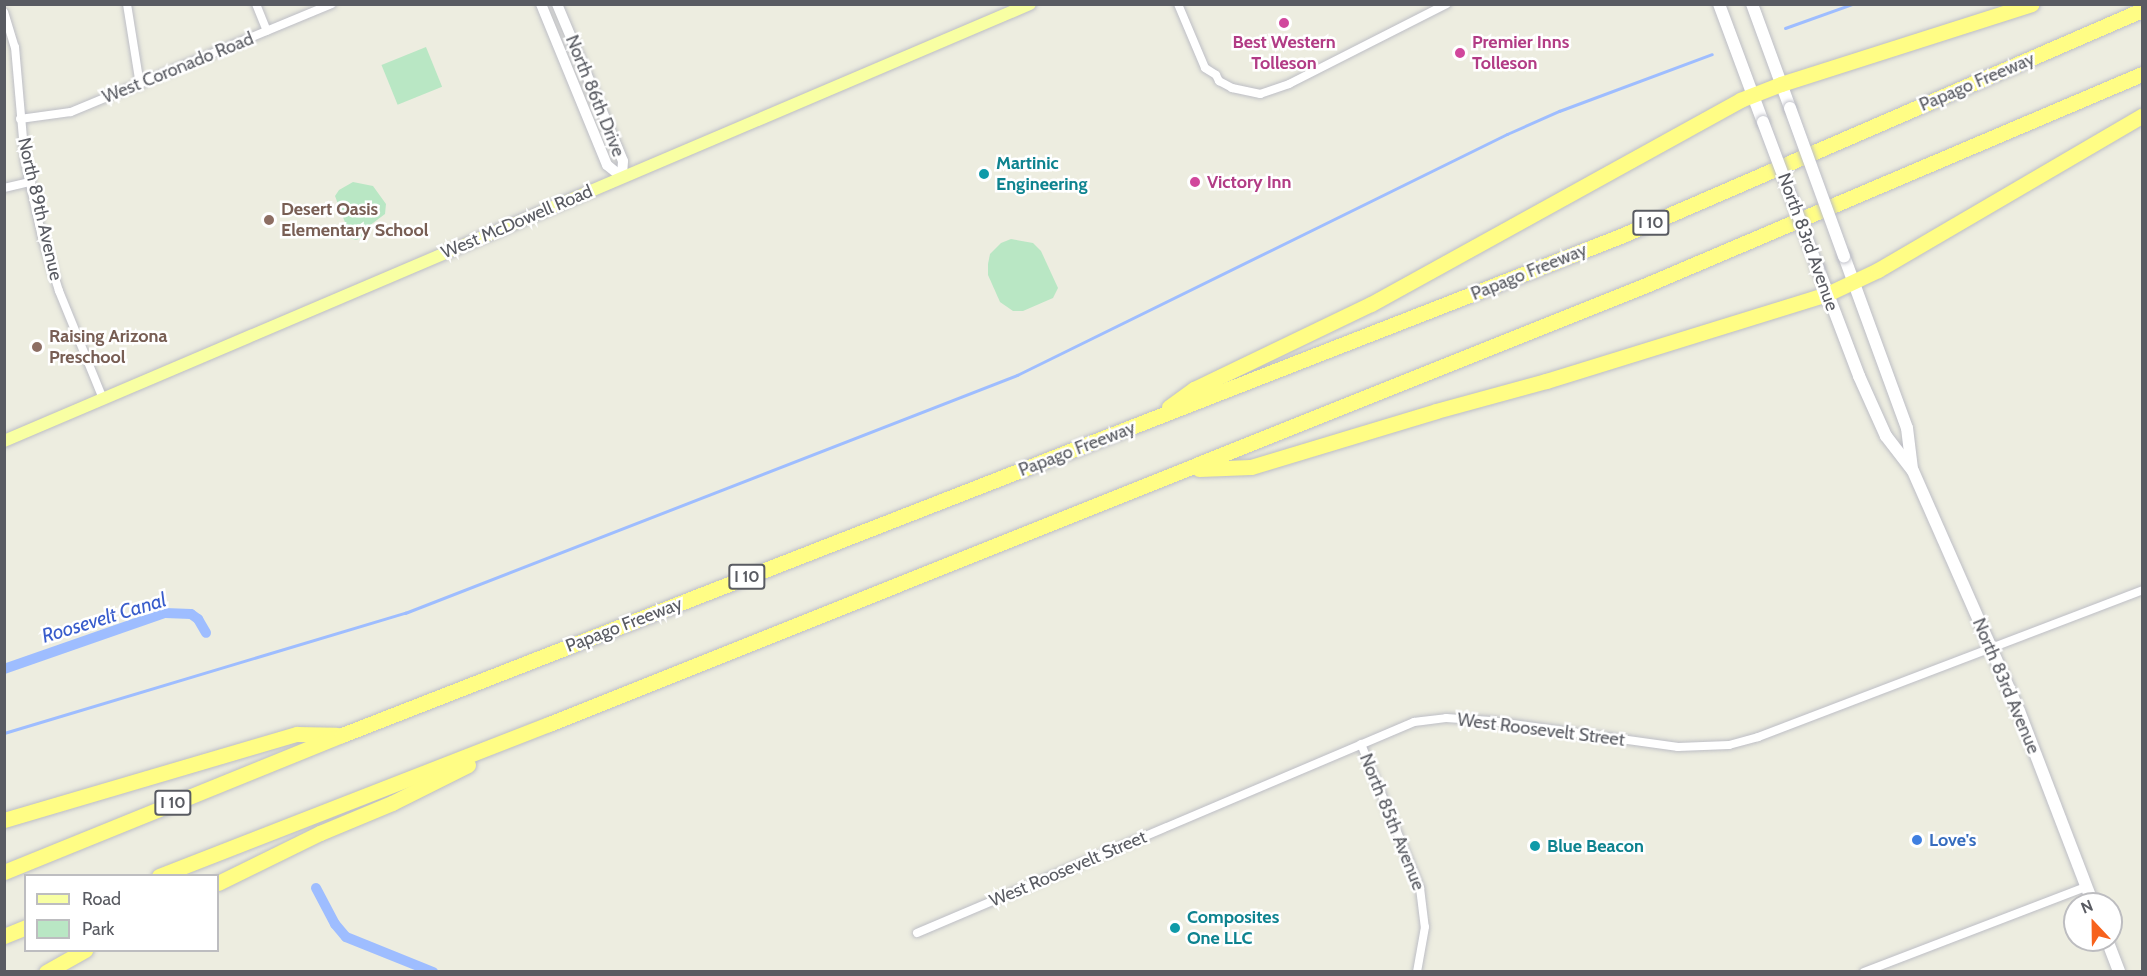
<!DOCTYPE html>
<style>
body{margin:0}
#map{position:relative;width:2147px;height:976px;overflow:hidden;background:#edede0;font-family:Cabin,sans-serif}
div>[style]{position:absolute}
.green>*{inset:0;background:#b9e7c4;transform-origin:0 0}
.stream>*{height:3px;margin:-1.5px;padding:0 1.5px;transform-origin:1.5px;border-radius:1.5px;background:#9ebdff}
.canal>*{height:10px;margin:-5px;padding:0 5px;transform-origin:5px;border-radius:5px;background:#9ebdff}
.roads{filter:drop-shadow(0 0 2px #bdbec5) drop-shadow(0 0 2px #bdbec5)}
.minor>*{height:8px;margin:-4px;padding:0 4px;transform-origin:4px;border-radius:4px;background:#fff}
.tertiary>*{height:10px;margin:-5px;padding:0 5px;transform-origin:5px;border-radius:5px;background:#fff}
.secondary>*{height:12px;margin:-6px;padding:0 6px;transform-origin:6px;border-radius:6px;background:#fff}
.primary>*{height:12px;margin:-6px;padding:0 6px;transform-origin:6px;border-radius:6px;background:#f8ffa3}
.motorway>*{height:15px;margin:-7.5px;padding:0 7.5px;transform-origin:7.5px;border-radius:7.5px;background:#fffd85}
.bridges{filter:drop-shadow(0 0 2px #bdbec7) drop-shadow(0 0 2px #bdbec7)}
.secondary-bridge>*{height:12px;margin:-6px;padding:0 6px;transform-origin:6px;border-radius:6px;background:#fff}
.dots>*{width:16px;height:16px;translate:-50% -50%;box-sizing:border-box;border:3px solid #fff;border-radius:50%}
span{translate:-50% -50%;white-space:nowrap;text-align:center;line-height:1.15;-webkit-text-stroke:5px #fff;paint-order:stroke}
.shield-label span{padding:2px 4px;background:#fff;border:2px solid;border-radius:4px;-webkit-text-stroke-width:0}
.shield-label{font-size:16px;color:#595b62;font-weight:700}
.hotel-label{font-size:18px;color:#b23c85;font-weight:700}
.left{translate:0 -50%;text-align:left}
.street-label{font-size:18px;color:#595b62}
.culture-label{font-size:18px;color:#0d838f;font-weight:700}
.education-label{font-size:18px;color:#785e54;font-weight:700}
.shop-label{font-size:18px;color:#366cbe;font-weight:700}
.water-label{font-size:20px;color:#385ccb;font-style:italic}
.frame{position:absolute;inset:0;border:6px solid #595b62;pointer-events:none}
.legend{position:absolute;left:24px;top:874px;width:195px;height:78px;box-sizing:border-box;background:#fff;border:2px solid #bdbdc0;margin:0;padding:8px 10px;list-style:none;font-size:18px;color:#595b62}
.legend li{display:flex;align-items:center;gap:12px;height:30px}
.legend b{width:30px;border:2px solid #bdbdc0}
.north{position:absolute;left:2063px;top:892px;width:60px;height:60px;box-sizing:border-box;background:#fff;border:2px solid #bdbdc0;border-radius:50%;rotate:338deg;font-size:16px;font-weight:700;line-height:24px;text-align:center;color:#595b62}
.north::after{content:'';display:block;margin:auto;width:21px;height:27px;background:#f7621c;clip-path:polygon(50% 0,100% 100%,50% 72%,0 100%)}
</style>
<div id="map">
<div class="green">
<i style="left:426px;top:47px;width:43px;height:48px;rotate:68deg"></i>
<i style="clip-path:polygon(353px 182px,373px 186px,386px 204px,385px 214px,361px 232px,364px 237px,356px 240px,343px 236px,340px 229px,346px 225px,335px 196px,339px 190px)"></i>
<i style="clip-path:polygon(1011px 239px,1033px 243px,1041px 251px,1058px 288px,1053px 298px,1023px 311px,1013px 311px,1000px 302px,988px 275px,988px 264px,990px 254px,1001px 243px)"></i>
</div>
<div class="stream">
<i style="left:1785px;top:28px;width:71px;rotate:-19.7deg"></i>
<i style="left:4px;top:733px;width:419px;rotate:-16.7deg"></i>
<i style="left:405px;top:613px;width:657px;rotate:-21.25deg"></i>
<i style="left:1017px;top:375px;width:546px;rotate:-26.19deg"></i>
<i style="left:1507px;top:134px;width:57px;rotate:-23.9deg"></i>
<i style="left:1559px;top:111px;width:163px;rotate:-20.4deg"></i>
</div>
<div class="canal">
<i style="left:4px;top:669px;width:170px;rotate:-19.2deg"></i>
<i style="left:165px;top:613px;width:26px;rotate:2deg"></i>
<i style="left:191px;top:614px;width:9px;rotate:36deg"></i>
<i style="left:198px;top:619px;width:16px;rotate:60deg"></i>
<i style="left:316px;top:888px;width:41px;rotate:62.2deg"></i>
<i style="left:335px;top:924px;width:17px;rotate:50deg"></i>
<i style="left:346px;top:937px;width:94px;rotate:21.9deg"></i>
</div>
<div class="roads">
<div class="minor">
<i style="left:127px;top:4px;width:82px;rotate:80.9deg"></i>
<i style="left:256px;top:4px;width:29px;rotate:68deg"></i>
<i style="left:1178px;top:4px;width:69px;rotate:67.1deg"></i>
<i style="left:1205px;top:68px;width:13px;rotate:32deg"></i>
<i style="left:1216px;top:75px;width:7px;rotate:63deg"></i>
<i style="left:1219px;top:81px;width:15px;rotate:28deg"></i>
<i style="left:1232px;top:88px;width:29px;rotate:12deg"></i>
<i style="left:1260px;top:94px;width:31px;rotate:-19deg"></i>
<i style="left:1289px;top:84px;width:177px;rotate:-26.9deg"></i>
<i style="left:4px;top:12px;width:37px;rotate:73deg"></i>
<i style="left:15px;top:47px;width:114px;rotate:85deg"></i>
<i style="left:25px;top:161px;width:78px;rotate:77.4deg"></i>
<i style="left:42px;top:237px;width:57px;rotate:72.5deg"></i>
<i style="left:59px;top:291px;width:117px;rotate:67.8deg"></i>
<i style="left:20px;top:119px;width:51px;rotate:-7.8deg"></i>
<i style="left:71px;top:112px;width:282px;rotate:-22.5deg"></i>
<i style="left:4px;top:188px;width:28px;rotate:-13deg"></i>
<i style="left:1361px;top:744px;width:156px;rotate:67.7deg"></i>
<i style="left:1420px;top:888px;width:39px;rotate:83deg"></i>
<i style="left:1425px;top:927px;width:46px;rotate:100.1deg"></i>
<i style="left:917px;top:933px;width:540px;rotate:-23deg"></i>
<i style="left:1414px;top:722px;width:32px;rotate:-7deg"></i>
<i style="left:1446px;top:718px;width:45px;rotate:3.8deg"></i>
<i style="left:1491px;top:721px;width:189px;rotate:7.9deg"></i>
<i style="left:1678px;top:747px;width:51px;rotate:-2.2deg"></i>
<i style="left:1729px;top:745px;width:30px;rotate:-15deg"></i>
<i style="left:1758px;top:737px;width:411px;rotate:-20.9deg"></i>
<i style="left:1864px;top:972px;width:238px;rotate:-21deg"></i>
</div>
<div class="tertiary">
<i style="left:541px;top:4px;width:174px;rotate:67.7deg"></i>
<i style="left:607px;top:165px;width:19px;rotate:39deg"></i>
<i style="left:557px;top:4px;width:170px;rotate:67.2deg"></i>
<i style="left:623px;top:161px;width:16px;rotate:94deg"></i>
</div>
<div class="secondary">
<i style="left:1719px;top:4px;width:126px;rotate:69.6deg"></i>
<i style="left:1752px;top:4px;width:111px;rotate:69.9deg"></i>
<i style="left:1844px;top:256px;width:183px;rotate:69.9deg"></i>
<i style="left:1907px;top:428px;width:41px;rotate:83deg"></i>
<i style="left:1818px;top:268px;width:116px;rotate:69.2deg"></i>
<i style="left:1859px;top:376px;width:66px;rotate:65.8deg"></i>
<i style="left:1886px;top:436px;width:44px;rotate:52.4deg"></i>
<i style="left:1913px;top:471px;width:262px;rotate:66.2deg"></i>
<i style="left:2019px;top:711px;width:207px;rotate:69deg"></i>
<i style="left:2107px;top:940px;width:34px;rotate:69deg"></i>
</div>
<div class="primary">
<i style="left:4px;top:441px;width:1115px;rotate:-23.07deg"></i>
</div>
<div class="motorway">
<i style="left:1169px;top:407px;width:31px;rotate:-36deg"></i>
<i style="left:1194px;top:389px;width:196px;rotate:-25.7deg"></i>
<i style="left:1371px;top:304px;width:422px;rotate:-28.9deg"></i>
<i style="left:1740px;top:100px;width:44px;rotate:-21.3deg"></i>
<i style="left:1781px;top:84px;width:263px;rotate:-17.7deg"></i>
<i style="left:1199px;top:469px;width:52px;rotate:-2.2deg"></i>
<i style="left:1251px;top:467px;width:193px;rotate:-16.8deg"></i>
<i style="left:1436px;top:411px;width:114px;rotate:-15.3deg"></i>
<i style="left:1546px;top:381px;width:294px;rotate:-17.2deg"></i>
<i style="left:1827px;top:294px;width:56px;rotate:-25.2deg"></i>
<i style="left:1878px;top:270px;width:306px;rotate:-30.3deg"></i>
<i style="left:4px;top:820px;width:305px;rotate:-16.4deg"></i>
<i style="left:297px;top:734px;width:39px;rotate:1deg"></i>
<i style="left:4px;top:872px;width:365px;rotate:-22.1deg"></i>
<i style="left:342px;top:735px;width:1375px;rotate:-21.32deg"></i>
<i style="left:1623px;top:235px;width:566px;rotate:-23.44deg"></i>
<i style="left:159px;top:876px;width:419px;rotate:-21.3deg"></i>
<i style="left:549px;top:724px;width:1182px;rotate:-21.81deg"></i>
<i style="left:1646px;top:285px;width:539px;rotate:-23.05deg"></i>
<i style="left:218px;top:883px;width:114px;rotate:-26.1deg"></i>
<i style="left:320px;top:833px;width:78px;rotate:-22.6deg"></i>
<i style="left:392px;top:803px;width:85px;rotate:-26.6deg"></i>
<i style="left:4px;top:936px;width:24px;rotate:-22deg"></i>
<i style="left:46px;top:972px;width:45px;rotate:-29.4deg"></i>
</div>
</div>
<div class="bridges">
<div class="secondary-bridge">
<i style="left:1790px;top:108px;width:158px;rotate:70deg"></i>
<i style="left:1763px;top:122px;width:156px;rotate:69.4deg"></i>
</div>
</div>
<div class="dots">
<i style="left:1284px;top:23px;background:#d1479c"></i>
<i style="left:1460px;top:53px;background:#d1479c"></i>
<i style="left:984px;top:174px;background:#0f9aa8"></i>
<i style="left:1195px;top:182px;background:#d1479c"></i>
<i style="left:269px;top:220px;background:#8d6e63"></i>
<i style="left:37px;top:347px;background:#8d6e63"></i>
<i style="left:1917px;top:840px;background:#3f7fe0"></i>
<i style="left:1535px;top:846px;background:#0f9aa8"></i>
<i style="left:1175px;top:928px;background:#0f9aa8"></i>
</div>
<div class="shield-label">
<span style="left:1651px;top:223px">I 10</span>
<span style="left:747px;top:577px">I 10</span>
<span style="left:173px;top:803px">I 10</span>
</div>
<div class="hotel-label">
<span style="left:1284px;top:53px">Best Western<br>Tolleson</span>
<span class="left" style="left:1472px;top:53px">Premier Inns<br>Tolleson</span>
<span class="left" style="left:1207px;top:182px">Victory Inn</span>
</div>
<div class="street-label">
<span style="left:178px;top:68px;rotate:-22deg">West Coronado Road</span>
<span style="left:1977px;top:82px;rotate:-23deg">Papago Freeway</span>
<span style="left:595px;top:96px;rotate:68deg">North 86th Drive</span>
<span style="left:40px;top:209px;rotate:77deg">North 89th Avenue</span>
<span style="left:517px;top:222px;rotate:-23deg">West McDowell Road</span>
<span style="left:1808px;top:242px;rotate:70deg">North 83rd Avenue</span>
<span style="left:1529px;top:272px;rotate:-22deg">Papago Freeway</span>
<span style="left:1077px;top:449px;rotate:-21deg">Papago Freeway</span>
<span style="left:624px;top:625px;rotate:-21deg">Papago Freeway</span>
<span style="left:2006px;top:686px;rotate:67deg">North 83rd Avenue</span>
<span style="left:1541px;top:730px;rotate:7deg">West Roosevelt Street</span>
<span style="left:1392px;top:822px;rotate:68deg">North 85th Avenue</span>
<span style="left:1068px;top:869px;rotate:-23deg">West Roosevelt Street</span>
</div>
<div class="culture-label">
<span class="left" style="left:996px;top:174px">Martinic<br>Engineering</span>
<span class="left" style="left:1547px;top:846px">Blue Beacon</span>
<span class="left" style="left:1187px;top:928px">Composites<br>One LLC</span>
</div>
<div class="education-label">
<span class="left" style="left:281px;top:220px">Desert Oasis<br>Elementary School</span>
<span class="left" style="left:49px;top:347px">Raising Arizona<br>Preschool</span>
</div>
<div class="shop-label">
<span class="left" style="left:1929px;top:840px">Love's</span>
</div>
<div class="water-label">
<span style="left:104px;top:618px;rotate:-17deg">Roosevelt Canal</span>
</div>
<div class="frame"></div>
<ul class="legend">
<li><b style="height:8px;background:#f8ffa3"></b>Road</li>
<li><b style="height:16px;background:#b9e7c4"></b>Park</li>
</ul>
<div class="north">N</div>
</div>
